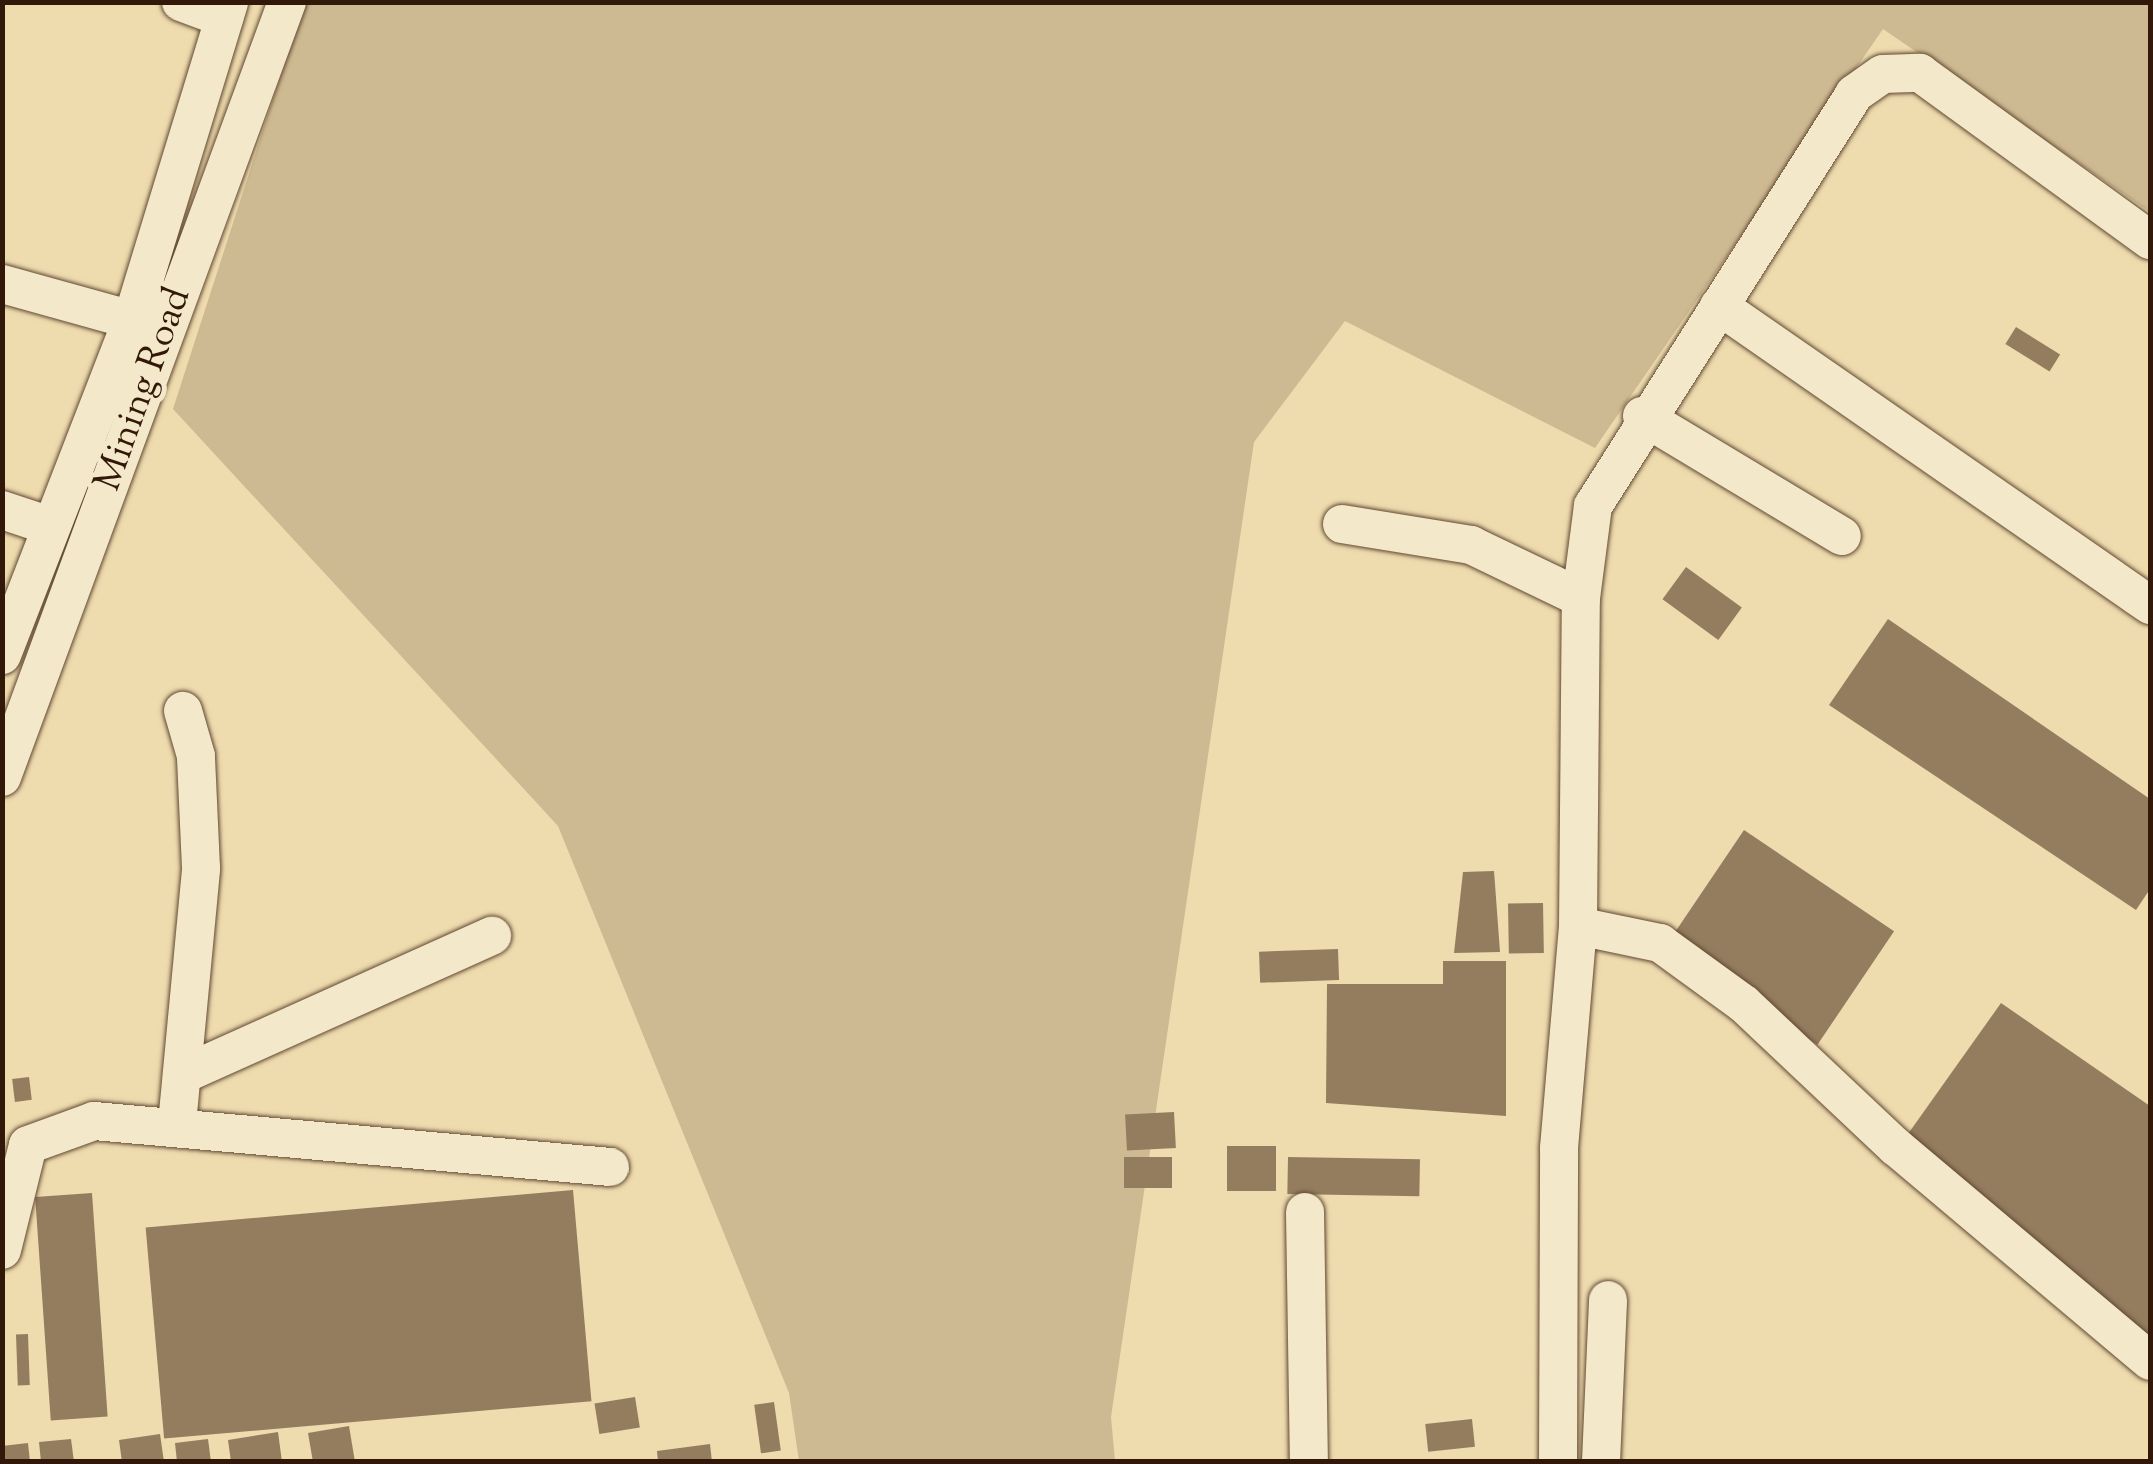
<!DOCTYPE html>
<style>
body{margin:0}
#map{position:relative;width:2153px;height:1464px;overflow:hidden;background:#eedbae;font-family:"Sorts Mill Goudy",serif}
div>[style]{position:absolute}
.green>*{inset:0;background:#ceba92}
.building>*{inset:0;background:#947d5f;transform-origin:0 0}
.roads{filter:drop-shadow(0 0 2px #614932) drop-shadow(0 0 2px #614932)}
.minor>*{height:38px;margin:-19px;padding:0 19px;transform-origin:19px;border-radius:19px;background:#f4e8ca}
span{translate:-50% -50%;white-space:nowrap;text-align:center;line-height:1.15;-webkit-text-stroke:10px #f4e8ca;paint-order:stroke}
.street-label{font-size:38px;color:#321809}
.frame{position:absolute;inset:0;border:5px solid #321809;pointer-events:none}
</style>
<div id="map">
<div class="green">
<i style="clip-path:polygon(304px 3px,2150px 3px,2150px 212px,1883px 29px,1595px 448px,1345px 321px,1254px 442px,1111px 1417px,1115px 1461px,799px 1461px,789px 1393px,558px 826px,173px 409px)"></i>
</div>
<div class="building">
<i style="left:2016px;top:327px;width:52px;height:20px;rotate:32deg"></i>
<i style="left:1686px;top:567px;width:69px;height:40px;rotate:36deg"></i>
<i style="clip-path:polygon(1888px 619px,2150px 799px,2150px 889px,2136px 910px,1829px 705px)"></i>
<i style="left:1744px;top:830px;width:181px;height:137px;rotate:34deg"></i>
<i style="clip-path:polygon(1494px 871px,1500px 952px,1454px 953px,1463px 872px)"></i>
<i style="left:1543px;top:903px;width:50px;height:35px;rotate:89deg"></i>
<i style="left:1338px;top:949px;width:31px;height:79px;rotate:88deg"></i>
<i style="clip-path:polygon(1443px 961px,1506px 961px,1506px 1116px,1326px 1103px,1327px 984px,1443px 984px)"></i>
<i style="clip-path:polygon(2001px 1003px,2150px 1106px,2150px 1338px,1898px 1148px)"></i>
<i style="left:29px;top:1077px;width:23px;height:17px;rotate:83deg"></i>
<i style="left:1174px;top:1112px;width:36px;height:49px;rotate:87deg"></i>
<i style="left:1227px;top:1146px;width:49px;height:45px"></i>
<i style="left:1172px;top:1157px;width:31px;height:48px;rotate:90deg"></i>
<i style="left:1288px;top:1157px;width:132px;height:37px;rotate:1deg"></i>
<i style="left:573px;top:1190px;width:212px;height:429px;rotate:85deg"></i>
<i style="left:92px;top:1193px;width:224px;height:57px;rotate:86deg"></i>
<i style="left:28px;top:1334px;width:51px;height:12px;rotate:88deg"></i>
<i style="left:635px;top:1397px;width:31px;height:41px;rotate:81deg"></i>
<i style="left:774px;top:1402px;width:49px;height:20px;rotate:82deg"></i>
<i style="left:1472px;top:1419px;width:28px;height:47px;rotate:84deg"></i>
<i style="clip-path:polygon(349px 1426px,355px 1462px,313px 1462px,308px 1433px)"></i>
<i style="clip-path:polygon(278px 1432px,282px 1462px,231px 1462px,228px 1440px)"></i>
<i style="clip-path:polygon(160px 1434px,164px 1462px,122px 1462px,119px 1440px)"></i>
<i style="clip-path:polygon(71px 1439px,74px 1462px,41px 1462px,39px 1442px)"></i>
<i style="clip-path:polygon(208px 1439px,211px 1462px,177px 1462px,175px 1443px)"></i>
<i style="clip-path:polygon(28px 1443px,30px 1462px,2px 1462px,2px 1446px)"></i>
<i style="clip-path:polygon(710px 1444px,712px 1462px,658px 1462px,657px 1451px)"></i>
</div>
<div class="roads">
<div class="minor">
<i style="left:181px;top:2px;width:46px;rotate:20.4deg"></i>
<i style="left:2px;top:284px;width:135px;rotate:15.5deg"></i>
<i style="left:1719px;top:306px;width:525px;rotate:34.75deg"></i>
<i style="left:1642px;top:416px;width:233px;rotate:31deg"></i>
<i style="left:2px;top:510px;width:51px;rotate:18.4deg"></i>
<i style="left:1342px;top:524px;width:131px;rotate:9.2deg"></i>
<i style="left:1471px;top:545px;width:122px;rotate:25.7deg"></i>
<i style="left:2px;top:655px;width:359px;rotate:-68.8deg"></i>
<i style="left:132px;top:320px;width:332px;rotate:-73deg"></i>
<i style="left:2px;top:777px;width:826px;rotate:-69.81deg"></i>
<i style="left:1578px;top:926px;width:84px;rotate:11.7deg"></i>
<i style="left:1660px;top:943px;width:104px;rotate:36deg"></i>
<i style="left:1744px;top:1004px;width:209px;rotate:43.3deg"></i>
<i style="left:1896px;top:1147px;width:332px;rotate:40.1deg"></i>
<i style="left:182px;top:1075px;width:340px;rotate:-24.2deg"></i>
<i style="left:177px;top:1124px;width:257px;rotate:-84.6deg"></i>
<i style="left:201px;top:868px;width:112px;rotate:-92.6deg"></i>
<i style="left:196px;top:756px;width:47px;rotate:-106.1deg"></i>
<i style="left:1305px;top:1212px;width:250px;rotate:89.1deg"></i>
<i style="left:2px;top:1250px;width:108px;rotate:-76.1deg"></i>
<i style="left:28px;top:1145px;width:70px;rotate:-20deg"></i>
<i style="left:94px;top:1121px;width:518px;rotate:5.09deg"></i>
<i style="left:1558px;top:1462px;width:314px;rotate:-89.8deg"></i>
<i style="left:1559px;top:1148px;width:223px;rotate:-85.1deg"></i>
<i style="left:1578px;top:926px;width:328px;rotate:-89.5deg"></i>
<i style="left:1581px;top:598px;width:93px;rotate:-82.6deg"></i>
<i style="left:1593px;top:506px;width:488px;rotate:-57.6deg"></i>
<i style="left:1854px;top:94px;width:35px;rotate:-35deg"></i>
<i style="left:1883px;top:74px;width:37px;rotate:-2deg"></i>
<i style="left:1920px;top:73px;width:284px;rotate:36deg"></i>
<i style="left:1601px;top:1462px;width:162px;rotate:-87.5deg"></i>
</div>
</div>
<div class="street-label">
<span style="left:145px;top:390px;rotate:-70deg">Mining Road</span>
</div>
<div class="frame"></div>
</div>
